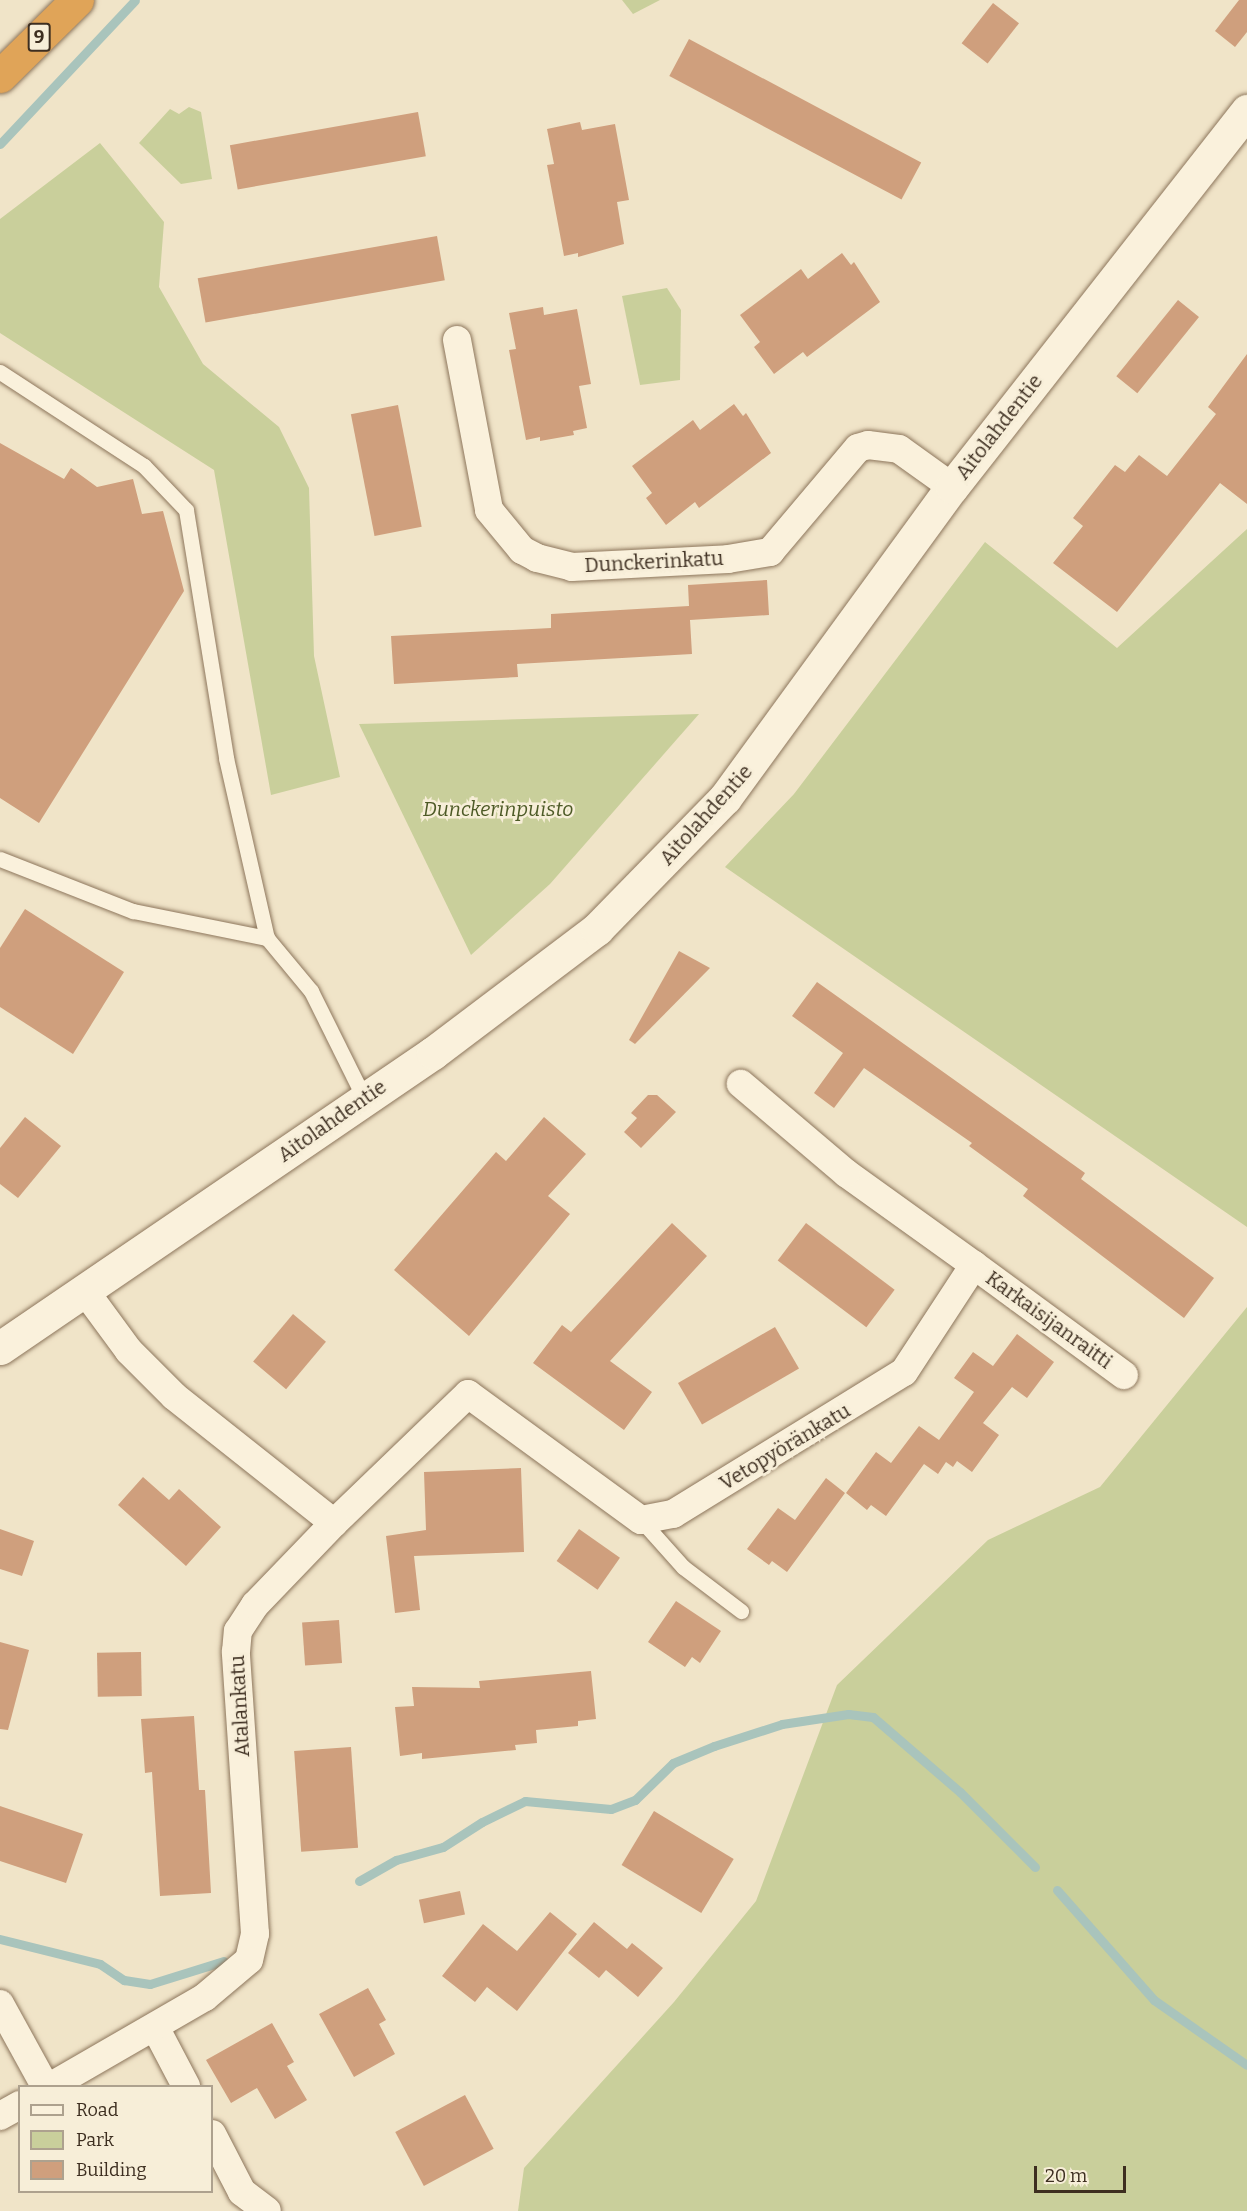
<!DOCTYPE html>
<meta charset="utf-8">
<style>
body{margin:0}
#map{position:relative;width:1247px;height:2211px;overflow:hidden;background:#f0e4c8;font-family:Bitter,serif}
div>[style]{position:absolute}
.green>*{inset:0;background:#c9cf9b}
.stream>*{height:9px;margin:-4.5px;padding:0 4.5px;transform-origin:4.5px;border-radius:4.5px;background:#a9c4bc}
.building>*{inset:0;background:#cf9f7d;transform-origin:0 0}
.roads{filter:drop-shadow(0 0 2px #8d765c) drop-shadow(0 0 2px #8d765c)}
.lane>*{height:15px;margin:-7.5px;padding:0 7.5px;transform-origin:7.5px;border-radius:7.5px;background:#faf1dc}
.street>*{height:28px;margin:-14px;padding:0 14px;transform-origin:14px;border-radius:14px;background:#faf1dc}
.secondary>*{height:33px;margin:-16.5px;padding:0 16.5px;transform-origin:16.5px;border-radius:16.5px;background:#faf1dc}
.highway>*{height:33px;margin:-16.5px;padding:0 16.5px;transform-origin:16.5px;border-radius:16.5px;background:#e0a458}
span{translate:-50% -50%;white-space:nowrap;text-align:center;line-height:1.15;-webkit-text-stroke:5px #f7eed8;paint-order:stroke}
.shield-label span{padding:2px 4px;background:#f7eed8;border:2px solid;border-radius:4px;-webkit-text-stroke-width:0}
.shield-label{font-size:18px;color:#3d2e20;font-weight:700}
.street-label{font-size:20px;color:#3d2e20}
.park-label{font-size:20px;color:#4d5a26;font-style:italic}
.legend{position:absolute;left:18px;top:2085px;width:195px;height:108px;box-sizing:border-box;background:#f7eed8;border:2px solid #ada18e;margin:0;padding:8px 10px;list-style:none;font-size:18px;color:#3d2e20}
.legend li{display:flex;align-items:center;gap:12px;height:30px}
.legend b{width:30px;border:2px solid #ada18e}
.scale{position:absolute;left:1034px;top:2166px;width:92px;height:27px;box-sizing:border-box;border:3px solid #3d2e20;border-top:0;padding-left:8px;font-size:18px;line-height:21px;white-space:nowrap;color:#3d2e20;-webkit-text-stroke:4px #f7eed8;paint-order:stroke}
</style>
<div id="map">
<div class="green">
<i style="clip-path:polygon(622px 0,660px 0,633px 14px)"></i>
<i style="clip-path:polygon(189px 107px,201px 112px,212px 179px,181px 184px,139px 143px,170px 109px,179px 114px)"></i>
<i style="clip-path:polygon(100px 143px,164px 222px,159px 287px,203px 364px,279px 427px,309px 488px,314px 656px,340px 777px,271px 795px,214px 470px,0 333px,0 219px)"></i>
<i style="clip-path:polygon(667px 288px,681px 310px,680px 380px,640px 385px,622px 296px)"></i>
<i style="clip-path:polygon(1247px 529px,1247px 1227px,725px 867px,794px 794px,985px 542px,1117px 648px)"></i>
<i style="clip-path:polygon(699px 714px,550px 884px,471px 955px,359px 724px)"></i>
<i style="clip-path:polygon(1247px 1307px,1247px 2211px,518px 2211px,524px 2168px,674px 2002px,756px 1901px,837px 1685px,988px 1540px,1100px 1487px)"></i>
</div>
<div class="stream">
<i style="left:0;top:144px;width:197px;rotate:-46.8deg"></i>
<i style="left:359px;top:1881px;width:43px;rotate:-29.6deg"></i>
<i style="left:396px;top:1860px;width:49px;rotate:-15.5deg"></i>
<i style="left:443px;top:1847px;width:46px;rotate:-32.7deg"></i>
<i style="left:482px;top:1822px;width:48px;rotate:-26deg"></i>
<i style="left:525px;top:1801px;width:86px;rotate:5.3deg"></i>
<i style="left:611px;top:1809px;width:26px;rotate:-21deg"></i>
<i style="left:635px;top:1800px;width:53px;rotate:-44.2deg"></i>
<i style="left:673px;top:1763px;width:44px;rotate:-22.5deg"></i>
<i style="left:714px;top:1746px;width:71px;rotate:-17.9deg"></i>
<i style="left:782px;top:1724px;width:67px;rotate:-8.6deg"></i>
<i style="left:848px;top:1714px;width:25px;rotate:7deg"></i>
<i style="left:873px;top:1717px;width:115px;rotate:40.8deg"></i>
<i style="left:960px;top:1792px;width:106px;rotate:45deg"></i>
<i style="left:1057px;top:1890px;width:147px;rotate:48.6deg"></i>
<i style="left:1154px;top:2000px;width:113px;rotate:35deg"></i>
<i style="left:0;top:1939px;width:103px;rotate:14deg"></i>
<i style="left:100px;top:1964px;width:29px;rotate:34deg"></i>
<i style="left:124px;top:1980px;width:26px;rotate:9deg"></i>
<i style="left:150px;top:1984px;width:77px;rotate:-17.3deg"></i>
</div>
<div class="building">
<i style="clip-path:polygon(1239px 0,1247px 0,1247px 32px,1235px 47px,1215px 31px)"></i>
<i style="left:993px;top:3px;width:33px;height:51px;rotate:38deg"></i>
<i style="left:689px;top:39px;width:263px;height:42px;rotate:28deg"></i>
<i style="left:418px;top:112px;width:45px;height:191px;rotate:80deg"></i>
<i style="clip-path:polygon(580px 122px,582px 130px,615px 124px,629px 200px,617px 202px,624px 244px,578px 257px,578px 253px,564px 256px,547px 165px,554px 164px,547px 129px)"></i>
<i style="left:437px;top:236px;width:45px;height:243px;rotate:80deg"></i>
<i style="clip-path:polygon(842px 253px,851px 265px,854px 262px,880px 302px,807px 357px,803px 352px,774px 374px,754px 347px,760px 342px,740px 315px,801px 269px,808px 279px)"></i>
<i style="left:1178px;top:300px;width:27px;height:98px;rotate:39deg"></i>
<i style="clip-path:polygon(543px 307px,544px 315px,577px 309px,591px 384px,579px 386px,587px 428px,573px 431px,574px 435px,540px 441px,540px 437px,526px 440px,509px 350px,516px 349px,509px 313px)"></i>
<i style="clip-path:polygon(1247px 354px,1247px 504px,1220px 483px,1117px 612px,1053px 563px,1083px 526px,1073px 518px,1115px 465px,1125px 472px,1139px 455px,1167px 476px,1216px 414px,1208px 407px)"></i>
<i style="clip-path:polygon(734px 404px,743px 416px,746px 413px,771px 453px,699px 508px,695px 502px,666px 525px,646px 498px,652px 493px,632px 466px,693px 420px,700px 430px)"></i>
<i style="left:398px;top:405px;width:124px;height:48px;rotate:79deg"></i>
<i style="clip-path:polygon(0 443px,64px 479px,71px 468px,97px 487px,133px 479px,142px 514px,163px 511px,184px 591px,39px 823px,0 798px)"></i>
<i style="clip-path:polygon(767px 580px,769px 615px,690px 620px,692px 654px,517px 664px,518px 677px,394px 684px,391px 636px,551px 628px,551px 614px,689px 606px,688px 585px)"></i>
<i style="clip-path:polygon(25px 909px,124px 972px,73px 1054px,0 1007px,0 948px)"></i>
<i style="clip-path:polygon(679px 951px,710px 968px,635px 1044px,629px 1040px)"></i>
<i style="clip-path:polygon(817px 982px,1085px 1173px,1081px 1179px,1214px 1278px,1184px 1318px,1023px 1196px,1028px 1189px,969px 1146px,972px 1143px,864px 1068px,834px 1108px,814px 1093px,843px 1053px,792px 1016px)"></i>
<i style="clip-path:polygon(648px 1095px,657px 1095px,676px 1112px,641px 1148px,624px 1132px,637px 1118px,631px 1113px)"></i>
<i style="clip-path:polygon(25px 1117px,61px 1146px,18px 1198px,0 1184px,0 1148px)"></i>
<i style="clip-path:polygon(544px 1117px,586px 1154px,548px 1196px,570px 1214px,469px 1336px,394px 1270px,496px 1152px,506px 1161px)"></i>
<i style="clip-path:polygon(672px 1223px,707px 1256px,610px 1361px,652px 1392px,624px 1430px,533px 1363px,562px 1325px,571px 1332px)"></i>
<i style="left:806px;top:1223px;width:111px;height:47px;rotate:37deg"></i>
<i style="left:293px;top:1314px;width:43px;height:62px;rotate:40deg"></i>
<i style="left:775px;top:1327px;width:48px;height:112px;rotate:60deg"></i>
<i style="clip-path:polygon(1017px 1334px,1054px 1362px,1027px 1398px,1012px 1387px,983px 1423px,999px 1435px,972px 1472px,957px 1461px,953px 1467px,946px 1462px,938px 1474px,924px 1464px,886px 1516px,871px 1505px,867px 1510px,846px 1493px,876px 1452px,891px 1463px,919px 1426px,939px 1440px,974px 1392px,954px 1378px,973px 1352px,993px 1366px)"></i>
<i style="clip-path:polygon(521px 1468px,524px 1552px,414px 1556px,420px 1610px,395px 1613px,386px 1536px,426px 1530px,424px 1472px)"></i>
<i style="clip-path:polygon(143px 1477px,169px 1500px,179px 1489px,221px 1527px,186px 1566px,118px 1505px)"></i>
<i style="clip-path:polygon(826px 1478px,845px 1493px,787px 1572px,772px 1561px,769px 1565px,747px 1549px,778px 1508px,795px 1520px)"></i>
<i style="clip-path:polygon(0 1529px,34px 1541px,22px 1576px,0 1569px)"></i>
<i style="left:579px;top:1529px;width:50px;height:39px;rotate:35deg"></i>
<i style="clip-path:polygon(676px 1601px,721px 1631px,700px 1663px,692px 1657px,685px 1667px,648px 1642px)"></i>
<i style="left:339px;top:1620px;width:43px;height:37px;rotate:86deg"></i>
<i style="clip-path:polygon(0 1642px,29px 1650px,8px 1730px,0 1729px)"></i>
<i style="left:141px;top:1652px;width:44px;height:44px;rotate:89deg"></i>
<i style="clip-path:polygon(591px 1671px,596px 1719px,578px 1721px,578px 1726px,536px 1730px,537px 1743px,515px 1745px,516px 1750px,422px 1759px,422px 1753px,400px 1756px,395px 1707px,414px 1706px,412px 1687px,480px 1688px,479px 1681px)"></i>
<i style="clip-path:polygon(194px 1716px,199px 1790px,205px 1790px,211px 1893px,160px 1896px,152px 1772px,145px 1773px,141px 1719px)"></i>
<i style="left:351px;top:1747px;width:101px;height:57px;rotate:86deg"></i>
<i style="clip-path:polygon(0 1806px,83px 1834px,66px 1883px,0 1861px)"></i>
<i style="left:654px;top:1811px;width:93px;height:63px;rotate:31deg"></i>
<i style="left:460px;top:1891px;width:24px;height:42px;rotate:78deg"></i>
<i style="clip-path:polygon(550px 1912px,577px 1934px,517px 2011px,487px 1987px,475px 2002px,442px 1976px,483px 1924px,517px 1951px)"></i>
<i style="clip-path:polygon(594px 1922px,627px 1949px,632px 1943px,663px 1968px,638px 1997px,606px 1970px,599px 1978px,568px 1953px)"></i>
<i style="clip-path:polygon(368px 1988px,386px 2020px,379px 2024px,395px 2054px,354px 2077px,319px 2014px)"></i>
<i style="clip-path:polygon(272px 2023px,294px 2062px,287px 2066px,307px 2100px,275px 2119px,257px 2088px,231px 2103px,206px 2060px)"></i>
<i style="left:465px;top:2095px;width:61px;height:79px;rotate:62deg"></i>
</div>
<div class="roads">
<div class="lane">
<i style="left:0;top:372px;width:172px;rotate:33.1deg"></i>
<i style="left:144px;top:466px;width:61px;rotate:46.3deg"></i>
<i style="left:186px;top:510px;width:251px;rotate:80.8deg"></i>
<i style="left:226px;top:758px;width:185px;rotate:77.2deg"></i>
<i style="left:267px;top:938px;width:69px;rotate:50.3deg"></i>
<i style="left:311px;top:991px;width:119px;rotate:63.6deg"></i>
<i style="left:0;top:859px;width:143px;rotate:21.4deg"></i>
<i style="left:133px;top:911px;width:137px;rotate:11.4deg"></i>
<i style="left:641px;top:1520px;width:63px;rotate:48.2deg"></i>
<i style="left:683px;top:1567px;width:73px;rotate:37.2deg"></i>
</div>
<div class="street">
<i style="left:457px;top:340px;width:173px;rotate:79.3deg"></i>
<i style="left:489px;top:510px;width:52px;rotate:50.5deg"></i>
<i style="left:522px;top:550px;width:17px;rotate:28deg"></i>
<i style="left:537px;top:558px;width:36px;rotate:14deg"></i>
<i style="left:572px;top:567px;width:156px;rotate:-2.9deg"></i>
<i style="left:728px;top:559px;width:43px;rotate:-9.5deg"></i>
<i style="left:770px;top:552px;width:136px;rotate:-49.8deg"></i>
<i style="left:858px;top:448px;width:10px;rotate:-17deg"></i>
<i style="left:868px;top:445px;width:31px;rotate:7deg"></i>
<i style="left:899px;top:449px;width:65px;rotate:35.6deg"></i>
<i style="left:974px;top:1265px;width:186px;rotate:36.3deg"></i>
<i style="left:334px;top:1523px;width:186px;rotate:-43.9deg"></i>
<i style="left:468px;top:1394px;width:214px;rotate:36.1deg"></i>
<i style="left:641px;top:1520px;width:33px;rotate:-11deg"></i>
<i style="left:673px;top:1514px;width:271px;rotate:-31.6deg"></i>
<i style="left:904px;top:1372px;width:128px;rotate:-56.8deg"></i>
<i style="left:974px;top:1265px;width:158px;rotate:-144.3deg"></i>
<i style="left:846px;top:1173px;width:138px;rotate:-139.7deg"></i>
<i style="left:0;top:2004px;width:94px;rotate:61.2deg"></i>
<i style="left:155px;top:2027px;width:67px;rotate:62.3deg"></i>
<i style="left:51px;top:2086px;width:178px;rotate:-30deg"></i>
<i style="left:205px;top:1997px;width:57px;rotate:-40.1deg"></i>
<i style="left:249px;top:1960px;width:27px;rotate:-77deg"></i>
<i style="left:255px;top:1934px;width:283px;rotate:-93.9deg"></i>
<i style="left:236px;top:1652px;width:21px;rotate:-85deg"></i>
<i style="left:238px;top:1631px;width:31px;rotate:-57deg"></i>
<i style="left:255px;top:1605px;width:114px;rotate:-46.1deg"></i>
<i style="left:334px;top:1523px;width:204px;rotate:-141.6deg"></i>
<i style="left:174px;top:1396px;width:64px;rotate:-135deg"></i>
<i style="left:129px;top:1351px;width:74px;rotate:-126.3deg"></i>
<i style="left:0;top:2116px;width:23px;rotate:-29deg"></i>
<i style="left:212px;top:2134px;width:65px;rotate:62.7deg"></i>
<i style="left:242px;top:2192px;width:31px;rotate:37deg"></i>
</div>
<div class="secondary">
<i style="left:0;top:1348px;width:524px;rotate:-34.27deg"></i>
<i style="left:433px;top:1053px;width:206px;rotate:-37.1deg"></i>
<i style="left:597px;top:929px;width:183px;rotate:-45.7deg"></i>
<i style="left:725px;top:798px;width:385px;rotate:-53.9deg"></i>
<i style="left:952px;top:487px;width:478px;rotate:-51.9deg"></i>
</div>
<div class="highway">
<i style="left:0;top:76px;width:108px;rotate:-44.6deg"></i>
</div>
</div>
<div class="shield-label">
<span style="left:39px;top:37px">9</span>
</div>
<div class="street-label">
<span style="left:999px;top:427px;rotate:-52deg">Aitolahdentie</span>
<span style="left:654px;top:562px;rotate:-3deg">Dunckerinkatu</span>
<span style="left:706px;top:815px;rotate:-48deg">Aitolahdentie</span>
<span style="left:332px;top:1121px;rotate:-35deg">Aitolahdentie</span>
<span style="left:1049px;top:1320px;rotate:36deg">Karkaisijanraitti</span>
<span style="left:785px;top:1447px;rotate:-31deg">Vetopyöränkatu</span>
<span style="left:240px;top:1706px;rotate:-93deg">Atalankatu</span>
</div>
<div class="park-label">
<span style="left:498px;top:809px">Dunckerinpuisto</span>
</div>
<ul class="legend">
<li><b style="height:8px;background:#faf1dc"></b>Road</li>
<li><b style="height:16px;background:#c9cf9b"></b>Park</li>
<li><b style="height:16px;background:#cf9f7d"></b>Building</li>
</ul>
<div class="scale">20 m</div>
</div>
